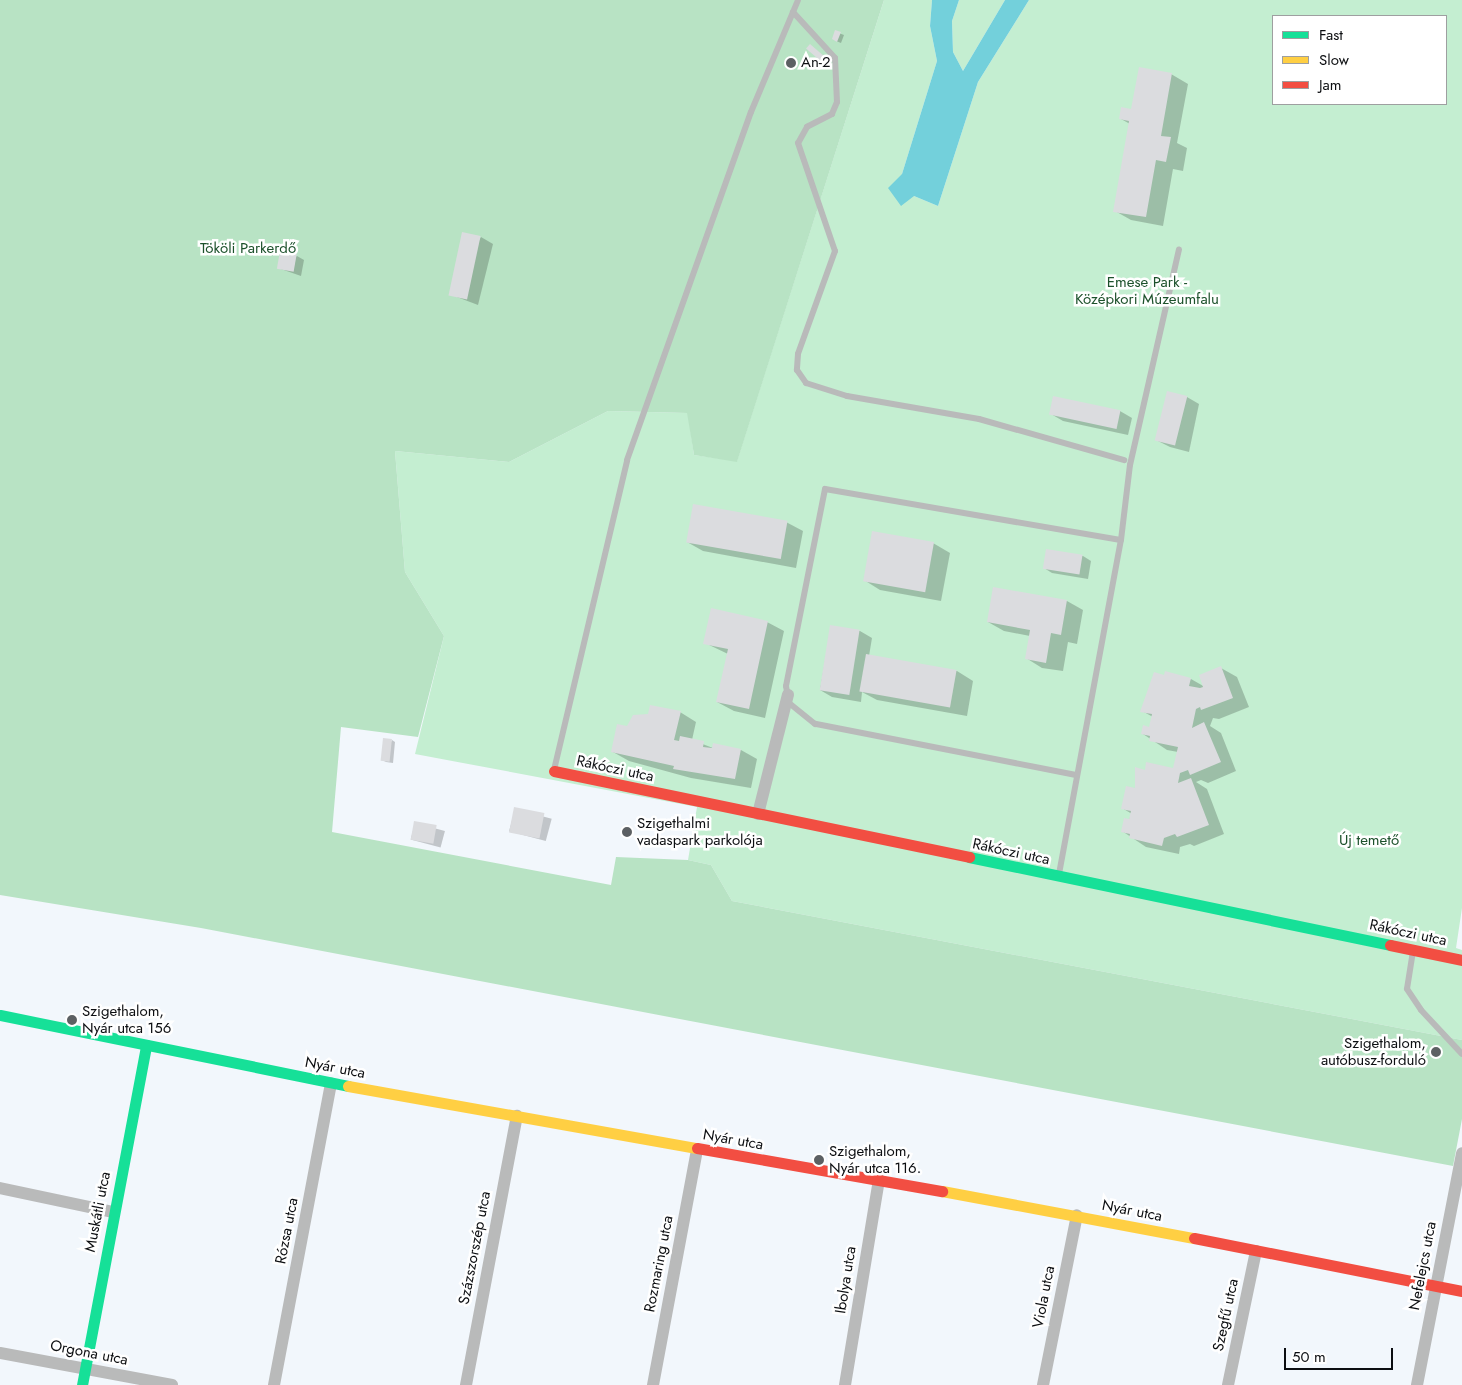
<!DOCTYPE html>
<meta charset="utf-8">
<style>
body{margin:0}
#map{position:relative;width:1462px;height:1385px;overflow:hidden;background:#f2f7fc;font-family:Jost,sans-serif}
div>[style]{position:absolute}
.green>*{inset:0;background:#c4eed1}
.forest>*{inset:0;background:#b8e3c4}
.water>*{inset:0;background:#73d0db}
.shadow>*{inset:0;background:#0003;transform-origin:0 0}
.building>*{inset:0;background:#dbdcdf;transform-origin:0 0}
.lane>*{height:6px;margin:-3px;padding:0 3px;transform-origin:3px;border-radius:3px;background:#b9baba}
.street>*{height:12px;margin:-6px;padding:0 6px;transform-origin:6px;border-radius:6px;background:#b9baba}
.fast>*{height:11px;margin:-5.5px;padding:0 5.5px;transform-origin:5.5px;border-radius:5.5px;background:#16e098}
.slow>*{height:11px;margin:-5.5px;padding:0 5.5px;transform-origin:5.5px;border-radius:5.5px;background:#ffcf43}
.jam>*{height:11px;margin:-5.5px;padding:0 5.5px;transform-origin:5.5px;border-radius:5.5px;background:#f24e42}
.dots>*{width:14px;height:14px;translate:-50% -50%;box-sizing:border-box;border:2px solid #fff;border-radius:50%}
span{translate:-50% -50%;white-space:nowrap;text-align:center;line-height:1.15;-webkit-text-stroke:5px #fff;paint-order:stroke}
.poi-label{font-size:15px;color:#0c0e11}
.left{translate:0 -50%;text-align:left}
.right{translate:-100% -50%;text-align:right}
.park-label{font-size:15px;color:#1c512b}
.street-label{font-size:15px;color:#0c0e11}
.legend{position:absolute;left:1272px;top:15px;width:175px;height:90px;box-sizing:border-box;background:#fff;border:1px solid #9e9fa0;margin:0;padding:6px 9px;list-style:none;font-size:15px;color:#0c0e11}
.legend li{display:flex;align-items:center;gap:10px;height:25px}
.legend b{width:25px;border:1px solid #9e9fa0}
.scale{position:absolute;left:1284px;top:1348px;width:109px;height:22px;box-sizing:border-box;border:2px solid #0c0e11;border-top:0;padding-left:6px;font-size:15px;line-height:18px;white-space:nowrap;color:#0c0e11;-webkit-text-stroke:4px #fff;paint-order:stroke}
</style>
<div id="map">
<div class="green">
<i style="clip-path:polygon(evenodd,884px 0,932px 0,930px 26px,937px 61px,902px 174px,914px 196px,938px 206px,978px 82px,1029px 0,1462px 0,1462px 908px,1456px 948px,1462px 950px,1462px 1040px,732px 901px,711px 865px,688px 860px,697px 807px,415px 754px,444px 636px,405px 572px,395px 451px,509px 462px,608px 411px,688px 413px,694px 455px,737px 461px,884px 0,1273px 16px,1446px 16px,1446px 104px,1273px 104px,1273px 16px)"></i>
<i style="clip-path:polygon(959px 0,1005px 0,963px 71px,953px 52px,952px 21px)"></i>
</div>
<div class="forest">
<i style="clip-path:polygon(0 0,884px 0,737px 462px,694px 455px,687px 413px,608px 411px,509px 462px,395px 451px,405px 572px,444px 636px,418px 737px,341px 727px,332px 832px,611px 885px,616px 857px,688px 860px,711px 865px,732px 901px,1462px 1040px,1462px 1119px,1453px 1166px,201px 928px,0 895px)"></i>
</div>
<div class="water">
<i style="clip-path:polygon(932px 0,959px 0,952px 21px,953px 52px,963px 71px,1005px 0,1029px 0,978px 82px,938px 206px,914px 196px,901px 206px,888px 188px,902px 174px,937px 61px,930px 26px)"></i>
</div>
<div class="shadow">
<i style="clip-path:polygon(836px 32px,844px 35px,841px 43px,836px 41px)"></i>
<i style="clip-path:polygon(814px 48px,829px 62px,827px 65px,824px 63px)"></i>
<i style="clip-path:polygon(1171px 74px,1188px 84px,1177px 143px,1187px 148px,1183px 171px,1173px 169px,1163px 226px,1131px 220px,1115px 211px,1130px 124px,1121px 119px)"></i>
<i style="clip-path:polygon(481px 237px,493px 244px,478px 305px,449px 294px)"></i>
<i style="clip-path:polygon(297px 256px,304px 260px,301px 276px,278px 268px)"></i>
<i style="clip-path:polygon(1168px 393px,1187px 397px,1199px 404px,1189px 452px,1170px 447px,1158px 441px)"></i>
<i style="clip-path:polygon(1120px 411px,1132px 418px,1128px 435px,1063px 421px,1051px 414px)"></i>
<i style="clip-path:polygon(786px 522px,803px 531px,796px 568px,703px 551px,687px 542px)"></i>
<i style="clip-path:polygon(933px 543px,950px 553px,941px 601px,880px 590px,864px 580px)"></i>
<i style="clip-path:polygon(1047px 550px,1083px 556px,1091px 561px,1088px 579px,1052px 573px,1044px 568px)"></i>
<i style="clip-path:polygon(994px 588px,1067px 601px,1083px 610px,1077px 644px,1068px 642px,1063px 671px,1042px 668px,1026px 658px,1030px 636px,1004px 631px,988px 622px)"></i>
<i style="clip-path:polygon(767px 622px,784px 631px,765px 718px,734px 711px,717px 702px,728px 654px,705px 643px)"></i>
<i style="clip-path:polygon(831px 626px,860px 631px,872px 638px,869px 656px,957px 671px,973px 681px,967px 716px,877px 700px,862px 692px,861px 702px,832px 697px,820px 690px)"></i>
<i style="clip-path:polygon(1221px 668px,1237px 677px,1249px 707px,1219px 719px,1213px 718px,1210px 726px,1221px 733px,1236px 771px,1208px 783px,1201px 780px,1196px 782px,1207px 789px,1224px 834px,1194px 846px,1190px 844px,1180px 847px,1179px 854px,1146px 847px,1122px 831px,1132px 814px,1122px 808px,1146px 771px,1174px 770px,1178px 752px,1167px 750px,1143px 734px,1150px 728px,1153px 717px,1142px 711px,1191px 679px,1205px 687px)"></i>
<i style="clip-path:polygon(680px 712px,696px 722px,692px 740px,713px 748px,714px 744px,741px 750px,757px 759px,751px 788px,691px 778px,629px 761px,613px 752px,628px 727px)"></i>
<i style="clip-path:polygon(392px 740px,395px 742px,393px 763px,386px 762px,382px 760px)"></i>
<i style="left:515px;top:809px;width:38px;height:23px;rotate:15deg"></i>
<i style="left:415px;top:823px;width:31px;height:17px;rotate:15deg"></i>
</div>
<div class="building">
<i style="clip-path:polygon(835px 30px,841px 32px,837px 42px,832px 39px)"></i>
<i style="left:810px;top:44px;width:23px;height:6px;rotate:41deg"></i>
<i style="clip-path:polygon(1139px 67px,1172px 73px,1161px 136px,1171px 137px,1166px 162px,1156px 160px,1146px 217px,1113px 212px,1129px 121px,1119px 119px,1121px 107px,1131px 109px)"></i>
<i style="left:462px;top:232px;width:19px;height:65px;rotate:12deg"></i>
<i style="left:280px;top:251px;width:17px;height:18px;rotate:10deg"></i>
<i style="left:1167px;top:391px;width:21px;height:51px;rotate:14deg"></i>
<i style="left:1053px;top:396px;width:69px;height:19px;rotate:12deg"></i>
<i style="left:693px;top:504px;width:96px;height:39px;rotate:10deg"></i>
<i style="left:872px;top:531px;width:63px;height:51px;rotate:10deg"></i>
<i style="left:1046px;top:549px;width:37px;height:20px;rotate:9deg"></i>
<i style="clip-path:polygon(993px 587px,1067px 600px,1061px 635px,1051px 633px,1046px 663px,1025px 659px,1030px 630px,987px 622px)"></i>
<i style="clip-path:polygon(711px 608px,768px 621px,749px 709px,716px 702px,728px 649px,703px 644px)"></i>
<i style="left:830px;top:625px;width:30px;height:66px;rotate:9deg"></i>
<i style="left:866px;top:654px;width:92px;height:38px;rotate:10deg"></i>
<i style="clip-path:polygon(1221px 666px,1233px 698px,1201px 710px,1200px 707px,1196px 709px,1192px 728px,1204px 722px,1221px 762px,1190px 775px,1188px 770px,1180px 773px,1178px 783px,1191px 778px,1209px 825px,1177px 837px,1175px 834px,1164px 838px,1162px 846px,1129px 838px,1130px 834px,1121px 832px,1124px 818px,1129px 819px,1131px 811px,1121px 809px,1126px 786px,1135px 788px,1135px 767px,1145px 770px,1146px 762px,1173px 768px,1178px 747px,1149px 741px,1150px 736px,1141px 734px,1143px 725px,1149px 727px,1152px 714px,1140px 712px,1154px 672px,1164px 675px,1165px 671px,1191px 678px,1189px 686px,1200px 688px,1203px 687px,1199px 675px)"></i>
<i style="clip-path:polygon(650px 705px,681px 711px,674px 740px,679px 741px,680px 736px,704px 741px,703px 747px,712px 748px,713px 743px,741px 749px,735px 779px,673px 769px,674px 766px,611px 752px,617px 724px,627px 726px,633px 715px,648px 714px)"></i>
<i style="left:383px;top:738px;width:9px;height:23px;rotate:6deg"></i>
<i style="left:514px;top:807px;width:31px;height:26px;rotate:11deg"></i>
<i style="left:414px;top:821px;width:23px;height:19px;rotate:10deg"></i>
</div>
<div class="lane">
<i style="left:793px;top:12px;width:62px;rotate:47.6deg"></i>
<i style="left:835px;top:58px;width:44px;rotate:87.4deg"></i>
<i style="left:837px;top:102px;width:13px;rotate:113deg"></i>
<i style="left:832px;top:114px;width:28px;rotate:153deg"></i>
<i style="left:807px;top:127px;width:18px;rotate:119deg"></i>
<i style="left:798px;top:143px;width:114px;rotate:71.1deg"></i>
<i style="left:835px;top:251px;width:109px;rotate:109.8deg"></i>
<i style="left:798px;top:354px;width:16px;rotate:94deg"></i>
<i style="left:797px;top:370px;width:16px;rotate:55deg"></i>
<i style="left:806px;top:383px;width:43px;rotate:17.6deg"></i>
<i style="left:847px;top:396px;width:134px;rotate:9.9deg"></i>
<i style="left:979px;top:419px;width:151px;rotate:15.8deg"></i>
<i style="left:554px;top:770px;width:318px;rotate:-76.7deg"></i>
<i style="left:627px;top:460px;width:369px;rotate:-70.4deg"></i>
<i style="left:751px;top:112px;width:121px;rotate:-67.2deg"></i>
<i style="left:1076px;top:775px;width:266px;rotate:-168.9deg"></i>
<i style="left:815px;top:724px;width:33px;rotate:-141deg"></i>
<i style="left:789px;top:703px;width:17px;rotate:-100deg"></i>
<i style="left:786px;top:686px;width:201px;rotate:-78.8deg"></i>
<i style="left:825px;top:489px;width:300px;rotate:9.8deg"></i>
<i style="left:1059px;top:874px;width:340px;rotate:-79.5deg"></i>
<i style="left:1121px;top:540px;width:76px;rotate:-83.2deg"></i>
<i style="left:1130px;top:465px;width:221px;rotate:-77.2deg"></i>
<i style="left:1413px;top:951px;width:38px;rotate:99deg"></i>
<i style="left:1407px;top:989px;width:25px;rotate:56deg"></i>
<i style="left:1421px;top:1010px;width:60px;rotate:47deg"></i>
</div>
<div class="street">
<i style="left:758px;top:814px;width:123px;rotate:-75.9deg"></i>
<i style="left:0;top:1188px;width:116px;rotate:12deg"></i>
<i style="left:0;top:1353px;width:175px;rotate:10.5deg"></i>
<i style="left:274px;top:1385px;width:307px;rotate:-79.3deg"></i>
<i style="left:466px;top:1385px;width:274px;rotate:-79.3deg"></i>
<i style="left:653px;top:1385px;width:240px;rotate:-79.4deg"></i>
<i style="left:845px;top:1385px;width:208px;rotate:-80.6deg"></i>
<i style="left:1043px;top:1385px;width:173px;rotate:-78.7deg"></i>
<i style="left:1228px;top:1385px;width:137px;rotate:-78.2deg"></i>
<i style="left:1417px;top:1385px;width:236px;rotate:-79deg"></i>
</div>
<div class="fast">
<i style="left:969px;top:857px;width:430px;rotate:11.8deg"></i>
<i style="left:0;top:1015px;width:355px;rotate:11.5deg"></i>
<i style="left:82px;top:1385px;width:346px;rotate:-79.3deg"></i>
</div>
<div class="slow">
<i style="left:348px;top:1086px;width:354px;rotate:10.1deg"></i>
<i style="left:942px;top:1191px;width:256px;rotate:10.6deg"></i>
</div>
<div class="jam">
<i style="left:554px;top:771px;width:424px;rotate:11.7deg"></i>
<i style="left:1390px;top:945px;width:74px;rotate:11.8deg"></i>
<i style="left:697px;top:1148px;width:249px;rotate:10deg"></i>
<i style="left:1194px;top:1238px;width:273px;rotate:11.2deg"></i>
</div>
<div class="dots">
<i style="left:791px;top:63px;background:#5c6063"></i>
<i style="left:627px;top:832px;background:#5c6063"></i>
<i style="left:72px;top:1020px;background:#5c6063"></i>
<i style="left:1436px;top:1052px;background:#5c6063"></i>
<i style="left:819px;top:1160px;background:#5c6063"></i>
</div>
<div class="poi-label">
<span class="left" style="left:801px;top:63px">An-2</span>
<span class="left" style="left:637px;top:832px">Szigethalmi<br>vadaspark parkolója</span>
<span class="left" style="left:82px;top:1020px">Szigethalom,<br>Nyár utca 156</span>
<span class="right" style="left:1426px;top:1052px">Szigethalom,<br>autóbusz-forduló</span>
<span class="left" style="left:829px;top:1160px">Szigethalom,<br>Nyár utca 116.</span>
</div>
<div class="park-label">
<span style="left:248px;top:249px">Tököli Parkerdő</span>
<span style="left:1147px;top:291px">Emese Park -<br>Középkori Múzeumfalu</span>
<span style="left:1369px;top:841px">Új temető</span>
</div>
<div class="street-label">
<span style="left:615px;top:769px;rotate:12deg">Rákóczi utca</span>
<span style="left:1011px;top:852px;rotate:12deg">Rákóczi utca</span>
<span style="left:1408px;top:933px;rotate:12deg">Rákóczi utca</span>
<span style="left:335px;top:1068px;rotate:11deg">Nyár utca</span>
<span style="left:733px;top:1140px;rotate:10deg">Nyár utca</span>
<span style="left:1132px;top:1211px;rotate:11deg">Nyár utca</span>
<span style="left:98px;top:1212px;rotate:-79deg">Muskátli utca</span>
<span style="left:287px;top:1231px;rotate:-79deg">Rózsa utca</span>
<span style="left:475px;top:1248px;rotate:-79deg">Százszorszép utca</span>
<span style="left:659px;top:1264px;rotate:-79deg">Rozmaring utca</span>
<span style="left:1423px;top:1266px;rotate:-79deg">Nefelejcs utca</span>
<span style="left:846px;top:1280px;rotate:-81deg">Ibolya utca</span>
<span style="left:1044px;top:1297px;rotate:-79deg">Viola utca</span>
<span style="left:1226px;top:1315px;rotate:-78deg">Szegfű utca</span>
<span style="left:89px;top:1353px;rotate:11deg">Orgona utca</span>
</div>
<ul class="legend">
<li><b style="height:6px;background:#16e098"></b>Fast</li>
<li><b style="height:6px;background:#ffcf43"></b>Slow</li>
<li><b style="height:6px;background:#f24e42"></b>Jam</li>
</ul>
<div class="scale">50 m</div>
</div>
